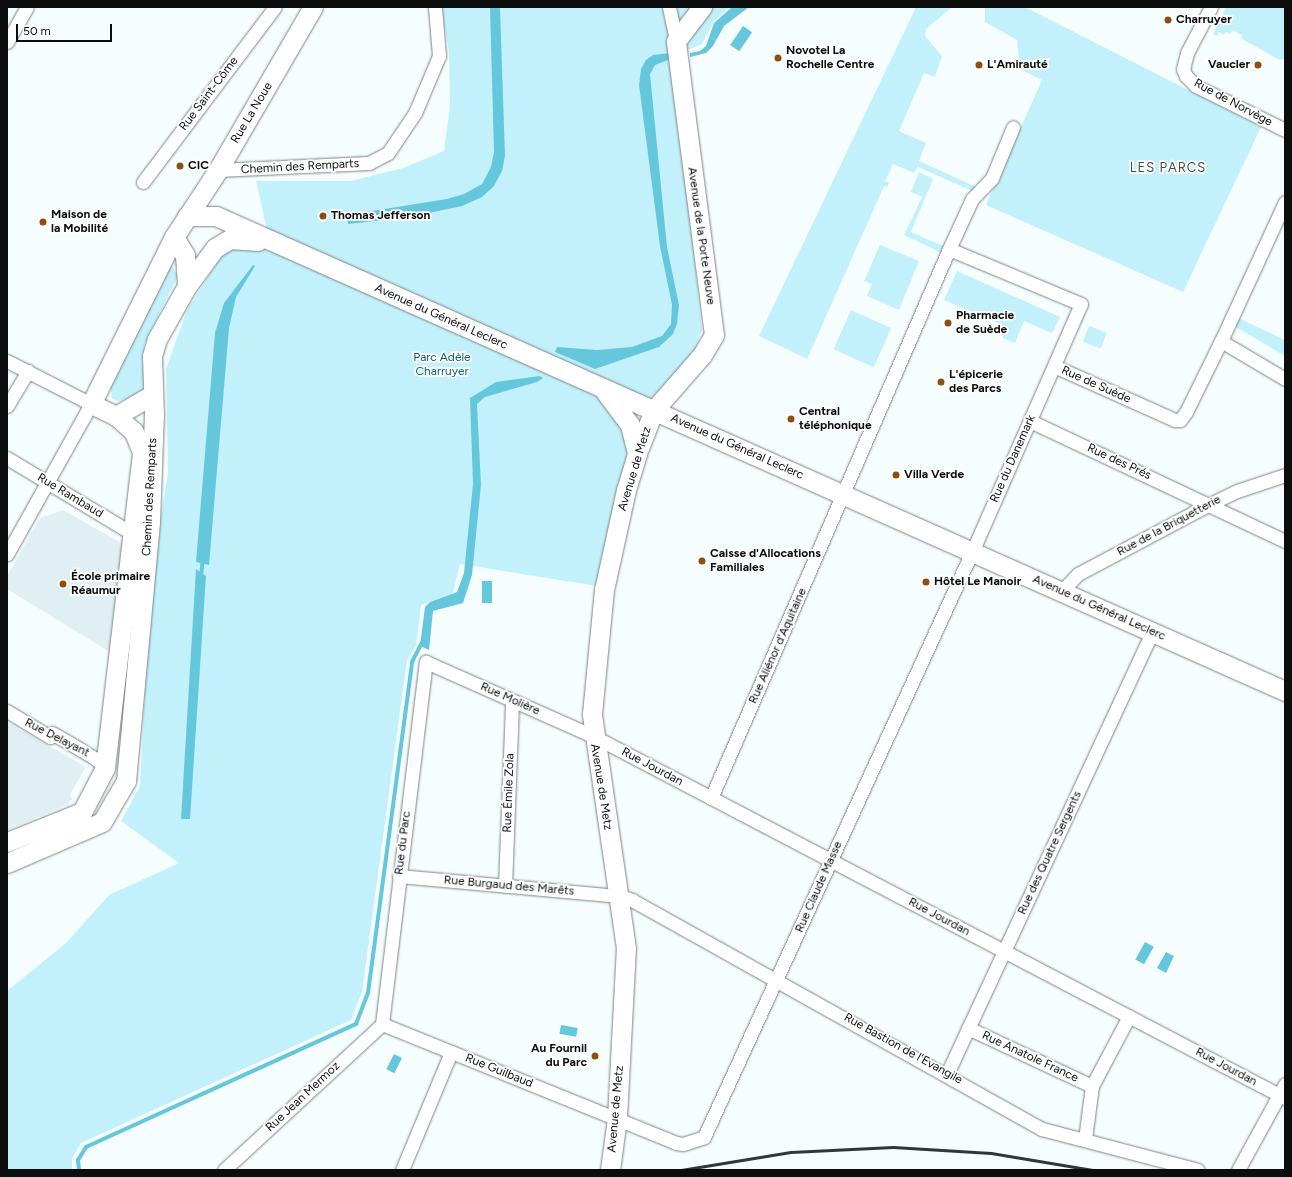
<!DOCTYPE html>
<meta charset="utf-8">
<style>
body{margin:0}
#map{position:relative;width:1292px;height:1177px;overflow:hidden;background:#f6fdfe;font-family:Figtree,sans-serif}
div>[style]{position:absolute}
.built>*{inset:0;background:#dfeff2}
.green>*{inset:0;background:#c2f1fc;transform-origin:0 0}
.water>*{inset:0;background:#65c7db;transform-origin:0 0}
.stream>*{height:4px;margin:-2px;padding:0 2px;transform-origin:2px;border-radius:2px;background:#65c7db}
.roads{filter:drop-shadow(0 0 1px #7e8385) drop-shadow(0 0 1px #7e8385)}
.street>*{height:13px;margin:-6.5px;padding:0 6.5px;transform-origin:6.5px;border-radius:6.5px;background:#fff}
.secondary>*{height:19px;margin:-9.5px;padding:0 9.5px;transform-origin:9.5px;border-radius:9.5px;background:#fff}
.rail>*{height:3px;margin:-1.5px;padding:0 1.5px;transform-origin:1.5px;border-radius:1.5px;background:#333636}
.dots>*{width:11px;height:11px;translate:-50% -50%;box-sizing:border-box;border:2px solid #fff;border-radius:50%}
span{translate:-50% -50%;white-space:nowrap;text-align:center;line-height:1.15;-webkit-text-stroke:3.5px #fff;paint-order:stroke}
.poi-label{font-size:12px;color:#0c0e0e;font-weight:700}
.left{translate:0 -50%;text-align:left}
.right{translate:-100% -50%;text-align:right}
.street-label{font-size:12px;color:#0c0e0e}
.park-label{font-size:12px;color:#0d6170}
.neighbourhood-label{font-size:13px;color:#464b4d;letter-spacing:1px}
.frame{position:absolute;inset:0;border:8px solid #0c0e0e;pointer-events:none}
.scale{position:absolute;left:16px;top:24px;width:96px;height:18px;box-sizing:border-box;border:2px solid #0c0e0e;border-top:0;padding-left:5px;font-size:12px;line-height:14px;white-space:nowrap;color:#0c0e0e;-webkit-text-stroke:3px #fff;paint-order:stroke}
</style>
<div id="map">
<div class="built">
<i style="clip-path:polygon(63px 510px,123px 544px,110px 652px,7px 589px,7px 576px,40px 518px)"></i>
<i style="clip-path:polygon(7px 722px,86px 767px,70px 794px,72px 800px,69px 801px,69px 804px,7px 830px)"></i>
</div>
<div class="green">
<i style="clip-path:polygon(441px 7px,729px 7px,714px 21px,702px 44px,690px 49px,672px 50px,702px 330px,695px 352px,682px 374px,640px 407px,619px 485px,597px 586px,460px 564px,453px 593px,421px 605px,416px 646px,407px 660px,362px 992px,351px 1020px,81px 1143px,72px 1159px,72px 1170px,7px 1170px,7px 991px,66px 943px,109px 895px,179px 863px,121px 821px,140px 786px,151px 575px,168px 474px,166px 369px,187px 310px,222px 255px,267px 230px,256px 181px,351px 181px,403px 168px,444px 151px,450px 106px,449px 51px)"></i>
<i style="clip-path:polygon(916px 7px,952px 7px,926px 29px,925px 36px,942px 56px,935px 77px,924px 73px,899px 131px,926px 143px,919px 161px,981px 189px,977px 193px,918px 167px,914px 173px,893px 164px,885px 181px,889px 183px,887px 187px,884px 186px,807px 359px,759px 336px)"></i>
<i style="clip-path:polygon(985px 7px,1025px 7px,1261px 127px,1183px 292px,986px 205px,1042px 80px,1020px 69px,1017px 40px,985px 22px)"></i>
<i style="clip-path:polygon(1226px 7px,1285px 7px,1285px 59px,1280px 60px,1274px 57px,1244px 40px,1241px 38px,1243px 36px,1233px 30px,1230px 34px,1226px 32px,1223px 35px,1219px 32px,1217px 36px,1213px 34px)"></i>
<i style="clip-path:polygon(919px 172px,933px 179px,911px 232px,945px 247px,942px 253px,904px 235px,922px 197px,911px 192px)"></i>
<i style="clip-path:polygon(880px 245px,919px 261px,899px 310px,867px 296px,872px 284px,864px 281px)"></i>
<i style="clip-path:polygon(170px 263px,178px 276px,144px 344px,145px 388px,134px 396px,119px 401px,112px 399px,109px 377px)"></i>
<i style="clip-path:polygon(957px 271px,1060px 317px,1052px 333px,1024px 321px,1015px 343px,1003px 338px,1002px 325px,944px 300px)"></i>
<i style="left:851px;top:310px;width:44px;height:43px;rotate:24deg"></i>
<i style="clip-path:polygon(1232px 315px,1285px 340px,1285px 356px,1229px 323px)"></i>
<i style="left:1089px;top:326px;width:19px;height:17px;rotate:21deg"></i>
</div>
<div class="water">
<i style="clip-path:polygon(490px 7px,500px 7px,505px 156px,502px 171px,494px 186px,482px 197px,462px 206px,410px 217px,348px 224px,347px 215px,447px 199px,464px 194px,482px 184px,491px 167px,494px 152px)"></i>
<i style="clip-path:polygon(732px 7px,749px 7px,724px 26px,713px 46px,706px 53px,690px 57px,690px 53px,700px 51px,706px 46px,714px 23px)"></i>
<i style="left:743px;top:26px;width:11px;height:23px;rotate:34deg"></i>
<i style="clip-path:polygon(670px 53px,671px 59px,655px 65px,650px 74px,667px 247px,679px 305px,677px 324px,673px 334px,659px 347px,595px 369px,555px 352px,557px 347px,597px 350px,632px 347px,662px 336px,671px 324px,672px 305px,660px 246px,639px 85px,641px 69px,646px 60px,653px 55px)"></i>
<i style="clip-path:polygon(253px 265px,255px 266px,252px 271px,236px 297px,229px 328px,209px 565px,196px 562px,215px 333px,224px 303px)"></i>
<i style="clip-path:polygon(540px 376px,543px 378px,537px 382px,485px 397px,477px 404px,481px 485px,472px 575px,463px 603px,433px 611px,429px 650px,420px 646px,425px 607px,430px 602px,457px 592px,464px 573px,473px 484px,470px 398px,496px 382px)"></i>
<i style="clip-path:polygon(196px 569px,206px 576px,190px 819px,181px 819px)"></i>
<i style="left:482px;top:581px;width:10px;height:22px"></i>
<i style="left:1145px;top:942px;width:10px;height:20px;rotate:29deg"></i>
<i style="clip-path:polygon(1166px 952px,1174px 956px,1166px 973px,1157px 968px)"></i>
<i style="left:561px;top:1025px;width:17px;height:9px;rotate:10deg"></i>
<i style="left:394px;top:1054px;width:9px;height:17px;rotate:27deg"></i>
</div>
<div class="stream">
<i style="left:201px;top:577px;width:18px;rotate:-84deg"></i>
<i style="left:79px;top:1170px;width:10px;rotate:-96deg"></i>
<i style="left:78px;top:1160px;width:15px;rotate:-58deg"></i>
<i style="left:86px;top:1147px;width:297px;rotate:-24.5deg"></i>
<i style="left:356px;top:1024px;width:33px;rotate:-69deg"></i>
<i style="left:368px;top:993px;width:334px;rotate:-82.4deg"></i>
<i style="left:412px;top:662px;width:22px;rotate:-63deg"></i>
</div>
<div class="roads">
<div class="street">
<i style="left:669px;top:7px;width:35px;rotate:78deg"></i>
<i style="left:1211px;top:7px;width:52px;rotate:117.6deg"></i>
<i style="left:1187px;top:53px;width:16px;rotate:104deg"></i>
<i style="left:1183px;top:69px;width:8px;rotate:67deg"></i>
<i style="left:1186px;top:76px;width:14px;rotate:45deg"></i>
<i style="left:1196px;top:86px;width:99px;rotate:26.3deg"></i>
<i style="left:7px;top:42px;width:40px;rotate:-60.3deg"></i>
<i style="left:218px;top:170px;width:151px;rotate:-2.7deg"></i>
<i style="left:369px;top:163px;width:21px;rotate:-28deg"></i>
<i style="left:388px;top:153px;width:48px;rotate:-56deg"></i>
<i style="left:415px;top:113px;width:62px;rotate:-67.2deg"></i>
<i style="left:439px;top:56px;width:49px;rotate:-94.7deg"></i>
<i style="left:143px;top:182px;width:219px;rotate:-53deg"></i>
<i style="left:1221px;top:341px;width:153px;rotate:-65.3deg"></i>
<i style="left:7px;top:361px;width:94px;rotate:27.1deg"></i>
<i style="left:91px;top:404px;width:172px;rotate:119.2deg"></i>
<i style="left:1054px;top:366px;width:133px;rotate:24.1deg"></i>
<i style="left:1175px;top:420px;width:5px"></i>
<i style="left:1180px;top:420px;width:10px;rotate:-53deg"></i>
<i style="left:1186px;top:412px;width:79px;rotate:-63.8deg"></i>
<i style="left:1221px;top:341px;width:74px;rotate:30.7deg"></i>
<i style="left:7px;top:406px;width:41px;rotate:-59deg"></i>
<i style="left:1030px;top:421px;width:282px;rotate:25.2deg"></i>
<i style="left:7px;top:458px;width:147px;rotate:31.1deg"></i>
<i style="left:1062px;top:591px;width:23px;rotate:-47deg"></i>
<i style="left:1078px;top:574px;width:147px;rotate:-28deg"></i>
<i style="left:1208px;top:505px;width:32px;rotate:-26deg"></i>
<i style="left:1237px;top:491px;width:51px;rotate:-18.4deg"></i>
<i style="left:7px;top:711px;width:50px;rotate:31.2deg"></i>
<i style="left:50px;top:737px;width:4px;rotate:-63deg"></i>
<i style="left:52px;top:733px;width:34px;rotate:30deg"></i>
<i style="left:81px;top:750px;width:17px;rotate:31deg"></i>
<i style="left:96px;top:759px;width:13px;rotate:45deg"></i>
<i style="left:711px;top:798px;width:598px;rotate:-66.56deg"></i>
<i style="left:949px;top:249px;width:55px;rotate:-65.3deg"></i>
<i style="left:972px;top:199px;width:29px;rotate:-46deg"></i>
<i style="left:992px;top:178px;width:55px;rotate:-67.6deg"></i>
<i style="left:399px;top:876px;width:222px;rotate:5.2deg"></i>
<i style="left:620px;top:896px;width:13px;rotate:18deg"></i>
<i style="left:632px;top:900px;width:470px;rotate:29.2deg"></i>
<i style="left:1042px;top:1129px;width:161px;rotate:14.7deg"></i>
<i style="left:505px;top:886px;width:185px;rotate:-87.8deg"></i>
<i style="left:382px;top:1024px;width:317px;rotate:22deg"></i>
<i style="left:676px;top:1143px;width:7px;rotate:8deg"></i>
<i style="left:683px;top:1144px;width:22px;rotate:-18deg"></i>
<i style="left:704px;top:1137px;width:653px;rotate:-65.4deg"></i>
<i style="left:976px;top:543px;width:261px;rotate:-66.3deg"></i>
<i style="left:1081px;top:304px;width:143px;rotate:-157.4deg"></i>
<i style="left:382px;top:1024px;width:365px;rotate:-83.1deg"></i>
<i style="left:426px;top:662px;width:183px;rotate:23.9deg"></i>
<i style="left:593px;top:736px;width:781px;rotate:27.62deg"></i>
<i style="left:968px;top:1028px;width:137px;rotate:25.1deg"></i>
<i style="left:947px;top:1074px;width:487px;rotate:-65.1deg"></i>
<i style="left:1085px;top:1139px;width:53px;rotate:-82.5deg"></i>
<i style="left:1092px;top:1086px;width:79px;rotate:-62.1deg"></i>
<i style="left:224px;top:1170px;width:215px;rotate:-42.7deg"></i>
<i style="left:402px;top:1170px;width:128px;rotate:-67.4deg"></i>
<i style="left:1238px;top:1170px;width:98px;rotate:-61.3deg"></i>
</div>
<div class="secondary">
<i style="left:187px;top:216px;width:29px"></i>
<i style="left:216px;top:216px;width:1170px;rotate:23.96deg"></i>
<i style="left:174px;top:237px;width:21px;rotate:59deg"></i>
<i style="left:185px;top:255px;width:31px;rotate:86deg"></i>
<i style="left:604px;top:390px;width:44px;rotate:53.4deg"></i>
<i style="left:630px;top:425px;width:29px;rotate:76deg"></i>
<i style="left:116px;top:416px;width:42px;rotate:-30.3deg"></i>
<i style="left:7px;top:842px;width:81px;rotate:-21.8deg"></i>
<i style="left:82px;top:812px;width:50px;rotate:-62.4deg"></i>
<i style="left:105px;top:768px;width:318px;rotate:-83.3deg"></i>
<i style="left:142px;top:452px;width:22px;rotate:-112deg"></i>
<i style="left:134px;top:432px;width:24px;rotate:-138deg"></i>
<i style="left:116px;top:416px;width:28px;rotate:-154deg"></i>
<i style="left:91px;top:404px;width:186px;rotate:-63.6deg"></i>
<i style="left:174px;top:237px;width:80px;rotate:-56.7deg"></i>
<i style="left:218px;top:170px;width:189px;rotate:-59.8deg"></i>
<i style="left:7px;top:863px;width:103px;rotate:-23.3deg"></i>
<i style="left:102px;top:822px;width:48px;rotate:-59.7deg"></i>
<i style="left:126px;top:781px;width:260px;rotate:-84.7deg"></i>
<i style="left:150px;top:522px;width:108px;rotate:-87.9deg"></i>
<i style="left:154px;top:414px;width:58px;rotate:-92deg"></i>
<i style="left:152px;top:356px;width:18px;rotate:-74deg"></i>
<i style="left:157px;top:339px;width:61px;rotate:-60.5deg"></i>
<i style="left:187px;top:286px;width:47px;rotate:-53.6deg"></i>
<i style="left:215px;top:248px;width:17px;rotate:-31deg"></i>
<i style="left:230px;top:239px;width:28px;rotate:4deg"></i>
<i style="left:610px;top:1170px;width:52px;rotate:-82.3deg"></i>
<i style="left:617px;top:1118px;width:170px;rotate:-87deg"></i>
<i style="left:626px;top:948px;width:236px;rotate:-98.3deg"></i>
<i style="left:592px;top:714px;width:125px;rotate:-84.5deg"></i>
<i style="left:604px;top:590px;width:102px;rotate:-77.6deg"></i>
<i style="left:626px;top:490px;width:39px;rotate:-73deg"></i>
<i style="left:637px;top:453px;width:46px;rotate:-68.4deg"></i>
<i style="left:654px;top:410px;width:73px;rotate:-48.9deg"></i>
<i style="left:702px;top:355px;width:23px;rotate:-59deg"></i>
<i style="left:714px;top:335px;width:296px;rotate:-97.4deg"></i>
<i style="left:676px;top:41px;width:43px;rotate:-52.6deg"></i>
</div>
</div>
<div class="rail">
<i style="left:681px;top:1170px;width:111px;rotate:-9.3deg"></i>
<i style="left:791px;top:1152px;width:102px;rotate:-2.8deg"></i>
<i style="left:893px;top:1147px;width:98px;rotate:3.5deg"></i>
<i style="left:991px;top:1153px;width:103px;rotate:9.5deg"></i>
</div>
<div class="dots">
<i style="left:1168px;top:20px;background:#8c500e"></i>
<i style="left:778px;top:58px;background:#8c500e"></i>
<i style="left:979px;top:65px;background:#8c500e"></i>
<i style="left:1258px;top:65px;background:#8c500e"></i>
<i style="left:180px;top:166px;background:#8c500e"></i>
<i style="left:323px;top:216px;background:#8c500e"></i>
<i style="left:43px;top:222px;background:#8c500e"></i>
<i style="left:948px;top:323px;background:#8c500e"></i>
<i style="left:941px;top:382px;background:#8c500e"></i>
<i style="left:791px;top:419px;background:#8c500e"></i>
<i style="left:896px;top:475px;background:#8c500e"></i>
<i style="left:702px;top:561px;background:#8c500e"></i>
<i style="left:926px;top:582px;background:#8c500e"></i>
<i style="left:63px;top:584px;background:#8c500e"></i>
<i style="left:595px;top:1056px;background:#8c500e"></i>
</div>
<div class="poi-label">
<span class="left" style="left:1176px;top:20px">Charruyer</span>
<span class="left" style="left:786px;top:58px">Novotel La<br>Rochelle Centre</span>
<span class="left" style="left:987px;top:65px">L'Amirauté</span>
<span class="right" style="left:1250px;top:65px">Vaucler</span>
<span class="left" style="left:188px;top:166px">CIC</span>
<span class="left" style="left:51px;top:222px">Maison de<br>la Mobilité</span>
<span class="left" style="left:331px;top:216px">Thomas Jefferson</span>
<span class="left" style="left:956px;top:323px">Pharmacie<br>de Suède</span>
<span class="left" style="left:949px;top:382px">L'épicerie<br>des Parcs</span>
<span class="left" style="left:799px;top:419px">Central<br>téléphonique</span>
<span class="left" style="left:904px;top:475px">Villa Verde</span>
<span class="left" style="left:710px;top:561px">Caisse d'Allocations<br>Familiales</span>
<span class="left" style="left:71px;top:584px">École primaire<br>Réaumur</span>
<span class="left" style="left:934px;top:582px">Hôtel Le Manoir</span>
<span class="right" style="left:587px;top:1056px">Au Fournil<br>du Parc</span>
</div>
<div class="street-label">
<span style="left:209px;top:94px;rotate:-53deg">Rue Saint-Côme</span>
<span style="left:1233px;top:103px;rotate:28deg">Rue de Norvège</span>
<span style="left:252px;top:113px;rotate:-59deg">Rue La Noue</span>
<span style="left:300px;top:167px;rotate:-3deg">Chemin des Remparts</span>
<span style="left:701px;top:236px;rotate:82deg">Avenue de la Porte Neuve</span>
<span style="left:441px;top:317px;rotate:24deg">Avenue du Général Leclerc</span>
<span style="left:1096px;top:385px;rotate:24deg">Rue de Suède</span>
<span style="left:737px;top:447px;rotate:24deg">Avenue du Général Leclerc</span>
<span style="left:1013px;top:459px;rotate:-66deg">Rue du Danemark</span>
<span style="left:1119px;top:462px;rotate:25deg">Rue des Prés</span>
<span style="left:635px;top:469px;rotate:-73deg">Avenue de Metz</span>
<span style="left:70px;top:496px;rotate:31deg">Rue Rambaud</span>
<span style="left:150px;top:497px;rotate:-87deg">Chemin des Remparts</span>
<span style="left:1169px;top:526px;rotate:-28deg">Rue de la Briquetterie</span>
<span style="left:1099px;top:608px;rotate:24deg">Avenue du Général Leclerc</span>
<span style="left:778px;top:646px;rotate:-66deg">Rue Aliénor d'Aquitaine</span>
<span style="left:510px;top:699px;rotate:24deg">Rue Molière</span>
<span style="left:57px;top:738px;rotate:27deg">Rue Delayant</span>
<span style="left:652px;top:767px;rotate:28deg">Rue Jourdan</span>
<span style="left:601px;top:787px;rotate:81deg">Avenue de Metz</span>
<span style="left:509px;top:793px;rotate:-88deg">Rue Émile Zola</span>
<span style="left:403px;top:843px;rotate:-83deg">Rue du Parc</span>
<span style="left:1050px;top:853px;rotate:-65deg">Rue des Quatre Sergents</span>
<span style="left:509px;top:886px;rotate:5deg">Rue Burgaud des Marêts</span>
<span style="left:819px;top:887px;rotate:-66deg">Rue Claude Masse</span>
<span style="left:939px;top:917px;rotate:28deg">Rue Jourdan</span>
<span style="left:903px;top:1049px;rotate:29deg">Rue Bastion de l'Evangile</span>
<span style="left:1030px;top:1057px;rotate:25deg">Rue Anatole France</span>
<span style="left:1226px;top:1067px;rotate:28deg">Rue Jourdan</span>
<span style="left:499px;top:1071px;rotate:22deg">Rue Guilbaud</span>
<span style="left:303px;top:1097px;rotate:-43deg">Rue Jean Mermoz</span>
<span style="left:616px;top:1109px;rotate:-85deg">Avenue de Metz</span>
</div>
<div class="park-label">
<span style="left:442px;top:365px">Parc Adèle<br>Charruyer</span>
</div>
<div class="neighbourhood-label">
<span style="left:1168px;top:168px">LES PARCS</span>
</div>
<div class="frame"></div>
<div class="scale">50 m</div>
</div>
